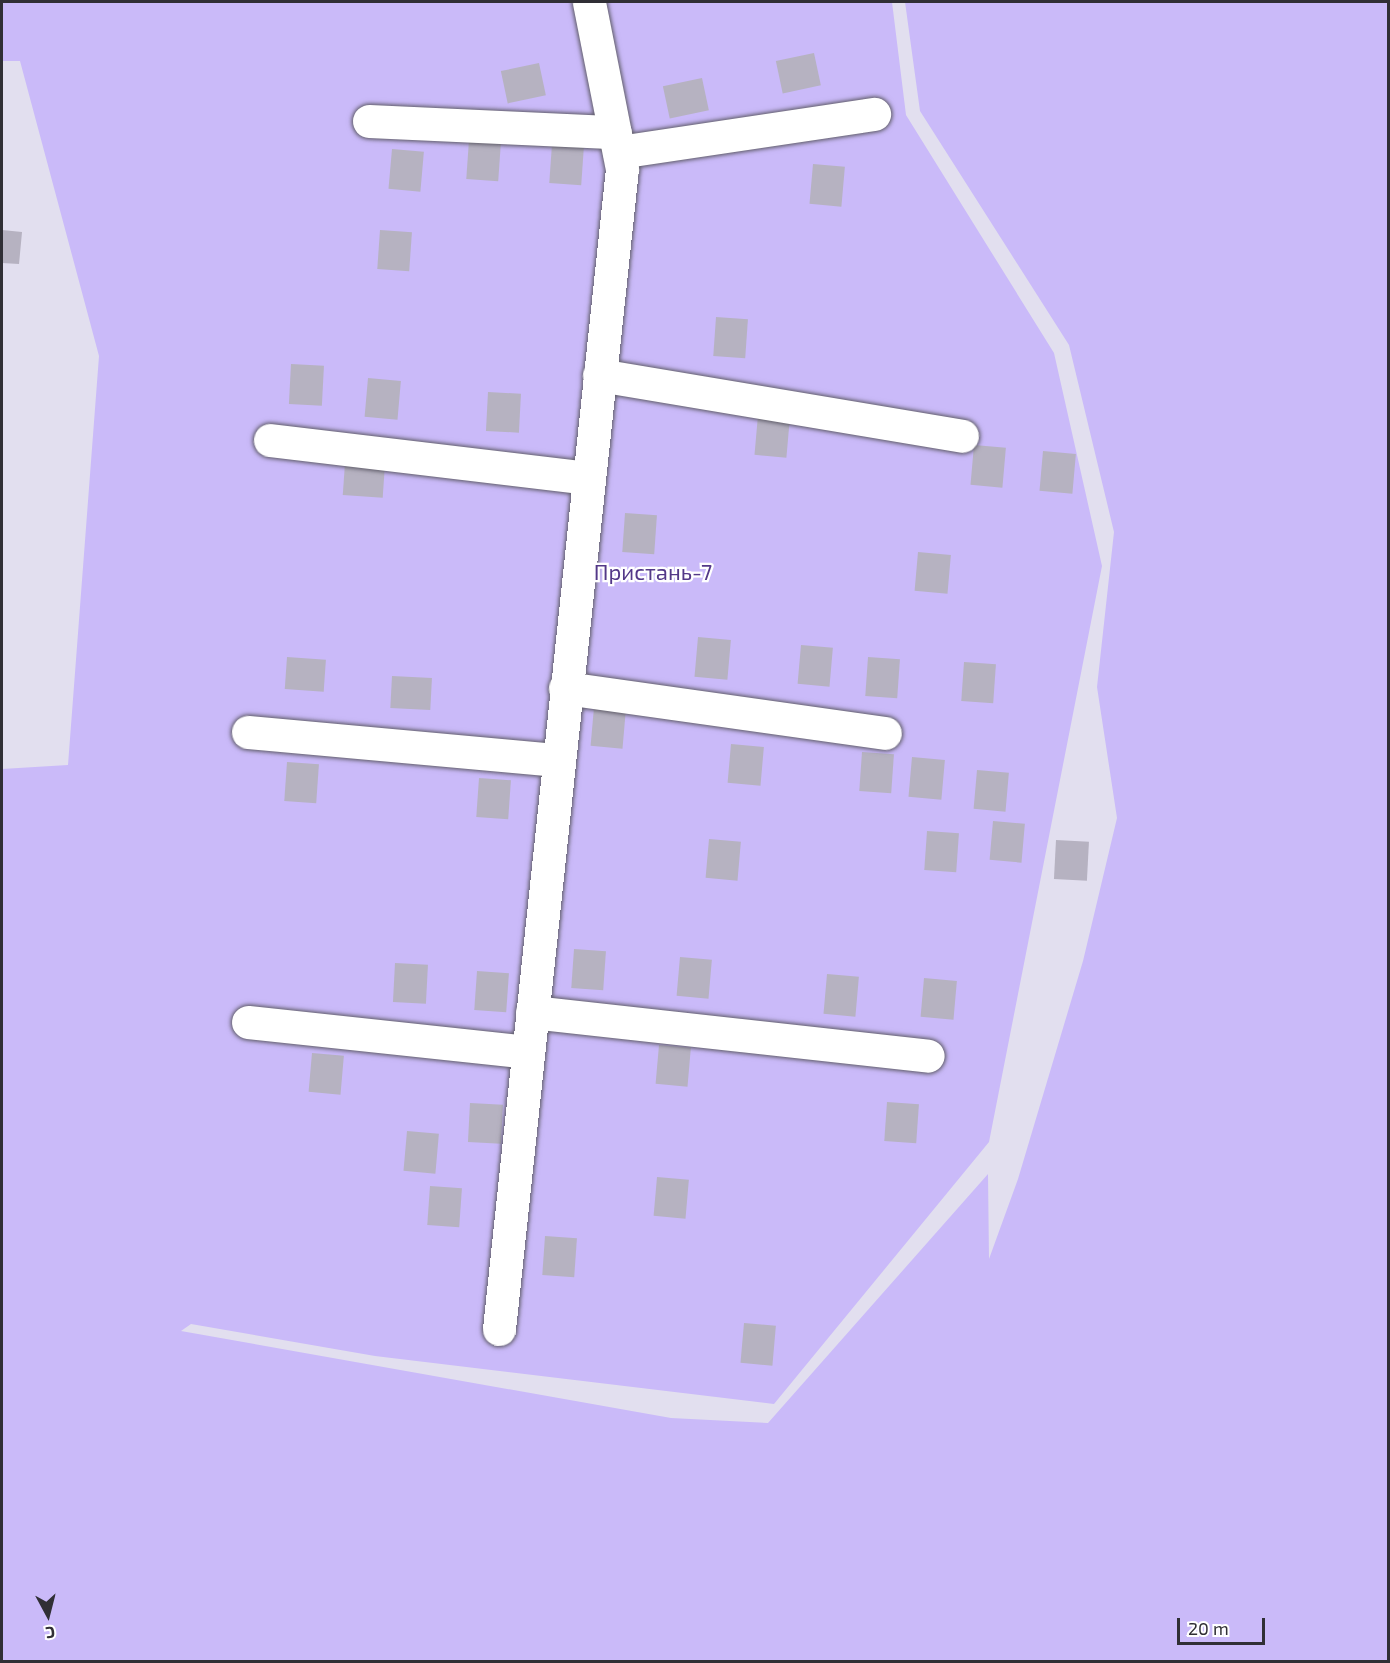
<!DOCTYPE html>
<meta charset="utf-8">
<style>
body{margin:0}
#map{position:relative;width:1390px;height:1663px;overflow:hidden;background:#e2dfef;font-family:"Exo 2",sans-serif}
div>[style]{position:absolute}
.green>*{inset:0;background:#cabaf9}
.building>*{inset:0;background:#b6b2c1;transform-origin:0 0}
.roads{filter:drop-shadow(0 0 2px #615e6b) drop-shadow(0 0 2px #615e6b)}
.minor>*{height:33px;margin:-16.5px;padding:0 16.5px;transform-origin:16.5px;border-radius:16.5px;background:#fff}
span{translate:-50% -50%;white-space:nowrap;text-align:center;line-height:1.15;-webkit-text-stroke:4.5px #fff;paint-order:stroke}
.park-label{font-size:22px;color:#533888}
.frame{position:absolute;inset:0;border:3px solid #302f35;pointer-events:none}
.north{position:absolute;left:18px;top:1585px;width:60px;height:60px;-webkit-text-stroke:4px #fff;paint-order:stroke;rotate:173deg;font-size:16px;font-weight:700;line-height:24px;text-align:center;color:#302f35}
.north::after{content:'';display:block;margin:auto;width:21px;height:27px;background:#302f35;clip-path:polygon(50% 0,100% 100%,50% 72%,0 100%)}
.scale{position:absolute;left:1177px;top:1618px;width:88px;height:27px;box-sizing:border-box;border:3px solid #302f35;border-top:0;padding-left:8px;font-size:18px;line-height:21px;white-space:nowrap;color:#302f35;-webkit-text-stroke:4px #fff;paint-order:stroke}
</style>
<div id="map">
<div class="green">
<i style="clip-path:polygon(2px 2px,892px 2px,906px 115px,1054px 353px,1102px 566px,989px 1142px,774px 1404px,375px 1356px,191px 1324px,181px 1331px,671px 1418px,768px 1423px,988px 1174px,989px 1259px,1018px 1179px,1083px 961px,1117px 818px,1097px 687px,1114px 532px,1069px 345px,920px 111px,905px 2px,1388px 2px,1388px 1661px,2px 1661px,2px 769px,68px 765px,99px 356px,20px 61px,2px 61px)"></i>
</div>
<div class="building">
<i style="left:814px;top:53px;width:33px;height:39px;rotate:78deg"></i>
<i style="left:539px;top:63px;width:33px;height:39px;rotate:78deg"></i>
<i style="left:702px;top:78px;width:33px;height:40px;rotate:78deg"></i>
<i style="left:469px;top:140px;width:32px;height:39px;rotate:4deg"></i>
<i style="left:552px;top:144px;width:32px;height:39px;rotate:4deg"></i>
<i style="left:392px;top:149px;width:32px;height:40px;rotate:5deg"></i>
<i style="left:813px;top:164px;width:32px;height:40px;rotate:5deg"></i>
<i style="clip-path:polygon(2px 230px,22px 232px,19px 264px,2px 263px)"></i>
<i style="left:380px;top:230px;width:32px;height:39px;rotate:4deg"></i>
<i style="left:716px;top:317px;width:32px;height:39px;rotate:4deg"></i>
<i style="left:291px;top:364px;width:33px;height:40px;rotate:3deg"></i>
<i style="left:368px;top:378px;width:33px;height:39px;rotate:5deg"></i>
<i style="left:488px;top:392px;width:33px;height:39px;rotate:3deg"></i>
<i style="left:758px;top:415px;width:32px;height:40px;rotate:5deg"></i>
<i style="left:974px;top:445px;width:32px;height:40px;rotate:5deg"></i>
<i style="left:1043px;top:451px;width:33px;height:40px;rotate:5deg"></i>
<i style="left:345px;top:463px;width:40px;height:32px;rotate:4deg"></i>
<i style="left:625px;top:513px;width:32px;height:39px;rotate:4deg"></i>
<i style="left:918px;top:552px;width:33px;height:39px;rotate:5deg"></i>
<i style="left:698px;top:637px;width:33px;height:40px;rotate:5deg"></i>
<i style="left:801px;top:645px;width:32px;height:39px;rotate:5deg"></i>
<i style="left:287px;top:657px;width:39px;height:32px;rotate:4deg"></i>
<i style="left:868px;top:657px;width:32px;height:39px;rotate:4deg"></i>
<i style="left:964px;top:662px;width:32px;height:39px;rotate:4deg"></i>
<i style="left:392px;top:676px;width:40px;height:32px;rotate:3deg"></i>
<i style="left:594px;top:707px;width:32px;height:39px;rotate:5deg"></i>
<i style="left:731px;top:744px;width:33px;height:39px;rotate:5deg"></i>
<i style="left:862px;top:752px;width:32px;height:39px;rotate:4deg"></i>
<i style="left:912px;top:757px;width:33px;height:40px;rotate:5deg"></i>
<i style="left:287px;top:762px;width:32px;height:39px;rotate:4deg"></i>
<i style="left:977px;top:770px;width:32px;height:39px;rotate:5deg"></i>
<i style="left:479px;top:778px;width:32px;height:39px;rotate:4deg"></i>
<i style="left:993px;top:821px;width:32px;height:39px;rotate:5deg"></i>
<i style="left:927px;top:831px;width:32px;height:39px;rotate:4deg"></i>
<i style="left:709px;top:839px;width:32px;height:39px;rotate:5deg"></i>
<i style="left:1056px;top:840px;width:33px;height:39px;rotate:3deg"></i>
<i style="left:574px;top:949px;width:32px;height:39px;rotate:4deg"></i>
<i style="left:680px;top:957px;width:32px;height:39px;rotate:5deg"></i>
<i style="left:395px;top:963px;width:33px;height:39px;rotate:3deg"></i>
<i style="left:477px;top:971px;width:32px;height:39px;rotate:4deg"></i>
<i style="left:827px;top:974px;width:32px;height:40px;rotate:5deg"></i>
<i style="left:924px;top:978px;width:33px;height:39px;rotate:5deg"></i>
<i style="left:659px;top:1045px;width:32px;height:39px;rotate:5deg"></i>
<i style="left:312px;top:1053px;width:32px;height:39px;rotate:5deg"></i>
<i style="left:887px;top:1102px;width:32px;height:39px;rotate:4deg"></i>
<i style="left:470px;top:1103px;width:33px;height:39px;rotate:3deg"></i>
<i style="left:407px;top:1131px;width:32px;height:40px;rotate:5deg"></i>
<i style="left:657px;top:1177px;width:32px;height:39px;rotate:5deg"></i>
<i style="left:430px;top:1186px;width:32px;height:39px;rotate:4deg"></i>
<i style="left:545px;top:1236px;width:32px;height:39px;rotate:4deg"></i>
<i style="left:744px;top:1323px;width:32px;height:40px;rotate:5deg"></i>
</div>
<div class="roads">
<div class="minor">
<i style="left:369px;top:121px;width:246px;rotate:2.6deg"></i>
<i style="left:619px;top:152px;width:258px;rotate:-8.5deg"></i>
<i style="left:599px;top:375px;width:368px;rotate:9.5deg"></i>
<i style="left:270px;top:440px;width:320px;rotate:6.8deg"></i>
<i style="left:565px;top:688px;width:323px;rotate:8deg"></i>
<i style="left:248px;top:732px;width:311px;rotate:5.2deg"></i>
<i style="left:532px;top:1012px;width:398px;rotate:6.3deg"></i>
<i style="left:248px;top:1022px;width:281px;rotate:6.1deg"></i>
<i style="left:499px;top:1329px;width:1167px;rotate:-83.95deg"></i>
<i style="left:622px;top:169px;width:170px;rotate:-101.2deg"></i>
</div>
</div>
<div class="park-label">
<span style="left:653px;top:572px">Пристань-7</span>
</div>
<div class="frame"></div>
<div class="north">С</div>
<div class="scale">20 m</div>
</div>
